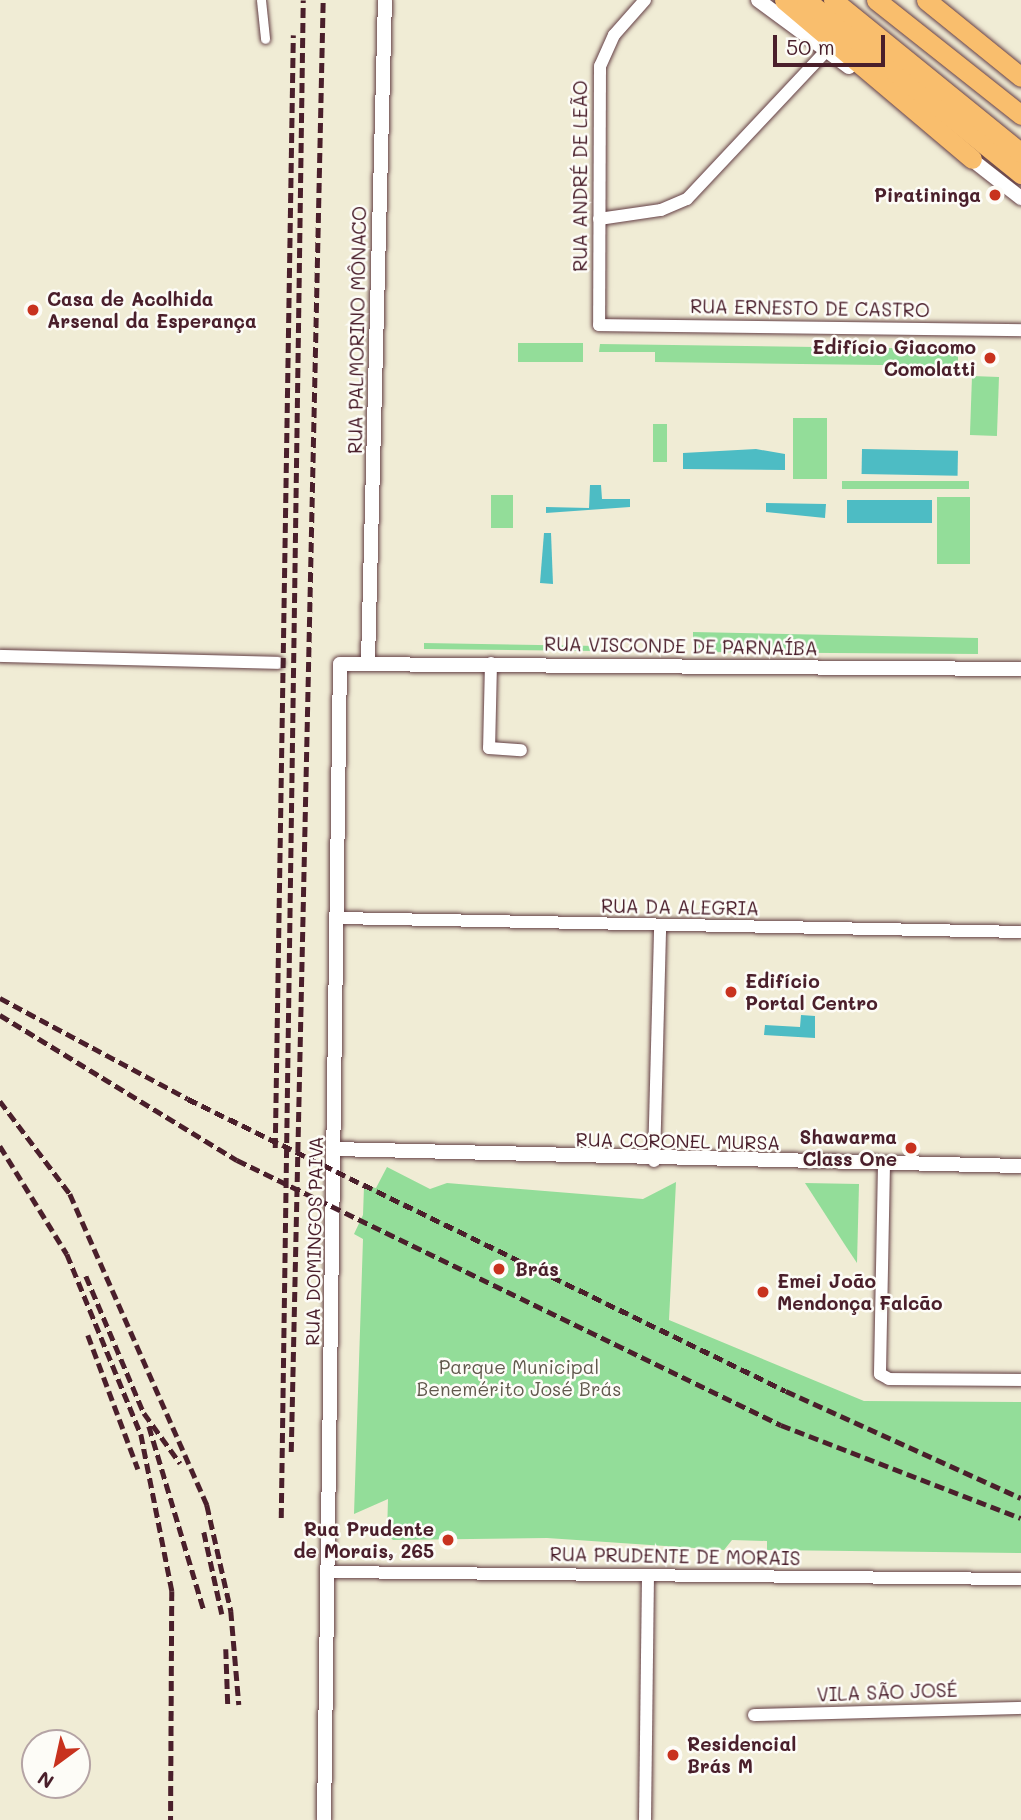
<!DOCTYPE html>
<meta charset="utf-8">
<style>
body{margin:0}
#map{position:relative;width:1021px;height:1820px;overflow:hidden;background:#f0ecd5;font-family:Mali,sans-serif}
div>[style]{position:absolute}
.green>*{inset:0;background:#93dd99;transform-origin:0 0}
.water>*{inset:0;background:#4dbcc4;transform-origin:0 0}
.roads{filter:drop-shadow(0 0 2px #633e44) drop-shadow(0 0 2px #633e44)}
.pedestrian>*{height:9px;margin:-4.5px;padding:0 4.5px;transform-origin:4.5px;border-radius:4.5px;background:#fff}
.minor>*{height:12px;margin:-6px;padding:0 6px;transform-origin:6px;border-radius:6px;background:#fff}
.tertiary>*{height:14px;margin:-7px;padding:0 7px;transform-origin:7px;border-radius:7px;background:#fff}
.primary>*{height:19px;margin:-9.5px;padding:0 9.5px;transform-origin:9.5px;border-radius:9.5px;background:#f9be6d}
.trunk>*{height:19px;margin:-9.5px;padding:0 9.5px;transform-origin:9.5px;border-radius:9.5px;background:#f9be6d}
.rail>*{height:4.5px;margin-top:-2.25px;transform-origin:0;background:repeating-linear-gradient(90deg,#4a1f2b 0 10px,transparent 0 15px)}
.dots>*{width:19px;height:19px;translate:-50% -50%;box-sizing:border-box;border:4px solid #fdfcf7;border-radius:50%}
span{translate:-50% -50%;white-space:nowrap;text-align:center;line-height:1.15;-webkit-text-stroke:5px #fdfcf7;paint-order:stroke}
.street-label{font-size:19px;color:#4a1f2b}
.poi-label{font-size:19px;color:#4a1f2b;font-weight:700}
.right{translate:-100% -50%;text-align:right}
.left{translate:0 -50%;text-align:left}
.park-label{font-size:19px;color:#60584c}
.north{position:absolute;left:21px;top:1729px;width:70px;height:70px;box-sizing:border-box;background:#fdfcf7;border:2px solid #b5a4a5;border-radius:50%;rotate:213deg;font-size:19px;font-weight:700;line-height:28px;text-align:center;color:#4a1f2b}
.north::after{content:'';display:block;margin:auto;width:24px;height:32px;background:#c8321e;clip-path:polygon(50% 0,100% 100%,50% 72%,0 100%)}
.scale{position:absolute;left:773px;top:35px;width:112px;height:32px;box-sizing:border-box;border:4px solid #4a1f2b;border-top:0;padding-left:9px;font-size:21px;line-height:24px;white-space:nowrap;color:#4a1f2b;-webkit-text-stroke:5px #fdfcf7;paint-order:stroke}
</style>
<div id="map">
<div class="green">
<i style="left:518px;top:343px;width:65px;height:19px"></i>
<i style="clip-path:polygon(600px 344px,958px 349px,958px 366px,655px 362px,655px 352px,599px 352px)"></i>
<i style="left:972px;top:376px;width:27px;height:59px;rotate:2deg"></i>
<i style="left:793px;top:418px;width:34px;height:61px"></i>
<i style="left:653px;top:424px;width:14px;height:38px"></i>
<i style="left:842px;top:481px;width:127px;height:8px"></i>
<i style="left:491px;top:495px;width:22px;height:33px"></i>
<i style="left:937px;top:497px;width:33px;height:67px"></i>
<i style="clip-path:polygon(693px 632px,978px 638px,978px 654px,693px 652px)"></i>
<i style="clip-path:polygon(424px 643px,599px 646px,598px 651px,424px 649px)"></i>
<i style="clip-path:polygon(387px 1167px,430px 1189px,447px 1183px,643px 1199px,676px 1182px,669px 1320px,864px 1401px,1021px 1402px,1021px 1553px,767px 1550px,767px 1541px,732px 1540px,724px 1550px,547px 1538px,393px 1540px,387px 1534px,388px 1499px,354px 1514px,363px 1239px,354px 1234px,363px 1215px,364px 1186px,376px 1188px)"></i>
<i style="clip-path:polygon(805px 1183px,859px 1184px,857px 1263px,845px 1245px)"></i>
</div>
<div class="water">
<i style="clip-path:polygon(756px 449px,785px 454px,785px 470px,683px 469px,683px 453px)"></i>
<i style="left:862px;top:449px;width:96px;height:25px;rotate:1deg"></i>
<i style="clip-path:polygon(590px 485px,601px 485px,602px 499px,630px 499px,630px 507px,546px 513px,546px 507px,589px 508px)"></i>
<i style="left:847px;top:500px;width:85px;height:23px"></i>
<i style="clip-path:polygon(766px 503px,826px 504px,825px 518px,766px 512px)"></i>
<i style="clip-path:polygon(544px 533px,551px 533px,553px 584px,540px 583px)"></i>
<i style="clip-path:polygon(801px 1015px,815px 1016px,815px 1038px,764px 1035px,765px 1025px,800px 1027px)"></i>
</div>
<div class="roads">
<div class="pedestrian">
<i style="left:261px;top:0;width:39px;rotate:84deg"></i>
</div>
<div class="minor">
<i style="left:645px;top:0;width:47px;rotate:131.5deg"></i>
<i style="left:614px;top:35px;width:34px;rotate:114deg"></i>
<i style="left:600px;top:66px;width:259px;rotate:90.2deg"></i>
<i style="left:599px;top:325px;width:422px;rotate:0.7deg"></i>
<i style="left:599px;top:219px;width:63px;rotate:-8.3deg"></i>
<i style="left:661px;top:210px;width:28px;rotate:-23deg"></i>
<i style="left:687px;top:199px;width:204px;rotate:-46.8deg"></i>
<i style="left:0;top:656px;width:278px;rotate:1.4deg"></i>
<i style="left:491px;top:663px;width:85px;rotate:91.3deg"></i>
<i style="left:489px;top:748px;width:32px;rotate:4deg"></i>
<i style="left:338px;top:918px;width:683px;rotate:1.17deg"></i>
<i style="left:654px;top:1161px;width:235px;rotate:-88.5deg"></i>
<i style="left:884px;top:1164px;width:210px;rotate:91.1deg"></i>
<i style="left:880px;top:1374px;width:10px;rotate:29deg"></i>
<i style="left:889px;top:1379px;width:132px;rotate:0.4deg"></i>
<i style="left:329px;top:1572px;width:692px;rotate:0.58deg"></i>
<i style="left:754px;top:1715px;width:267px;rotate:-1.5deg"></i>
<i style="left:645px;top:1820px;width:245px;rotate:-89.3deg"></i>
</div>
<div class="tertiary">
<i style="left:758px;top:0;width:113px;rotate:36.4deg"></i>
<i style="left:966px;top:155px;width:70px;rotate:38deg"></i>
<i style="left:368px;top:661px;width:661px;rotate:-88.53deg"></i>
<i style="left:334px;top:1149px;width:687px;rotate:1.42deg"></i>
<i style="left:324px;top:1820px;width:1156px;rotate:-89.21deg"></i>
<i style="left:340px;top:664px;width:681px;rotate:0.42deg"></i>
</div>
<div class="primary">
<i style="left:784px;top:0;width:246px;rotate:40.2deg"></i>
<i style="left:806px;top:0;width:277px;rotate:39deg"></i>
</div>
<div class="trunk">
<i style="left:833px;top:0;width:242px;rotate:39.1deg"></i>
<i style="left:876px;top:0;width:185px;rotate:38.4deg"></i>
<i style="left:926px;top:0;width:122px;rotate:39deg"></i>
</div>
</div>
<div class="rail">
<i style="left:0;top:998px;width:213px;rotate:28.2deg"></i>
<i style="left:188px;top:1099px;width:665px;rotate:26.03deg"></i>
<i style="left:786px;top:1391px;width:258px;rotate:24.5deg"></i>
<i style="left:0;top:1015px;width:278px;rotate:31.5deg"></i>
<i style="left:237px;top:1160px;width:605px;rotate:25.97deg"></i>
<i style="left:781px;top:1425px;width:257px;rotate:21.2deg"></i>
<i style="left:0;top:1101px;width:116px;rotate:53deg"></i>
<i style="left:70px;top:1194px;width:340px;rotate:66.2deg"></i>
<i style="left:207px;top:1505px;width:109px;rotate:77.2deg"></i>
<i style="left:231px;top:1611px;width:94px;rotate:85.1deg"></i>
<i style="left:0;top:1146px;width:127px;rotate:58.2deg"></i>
<i style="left:67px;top:1254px;width:195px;rotate:67.7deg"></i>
<i style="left:141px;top:1434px;width:160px;rotate:78.8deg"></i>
<i style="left:172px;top:1591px;width:229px;rotate:90.3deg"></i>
<i style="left:275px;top:1148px;width:1113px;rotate:-89.07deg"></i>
<i style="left:86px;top:1276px;width:149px;rotate:67.1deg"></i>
<i style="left:144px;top:1413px;width:62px;rotate:54.2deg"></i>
<i style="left:88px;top:1335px;width:143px;rotate:69.5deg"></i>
<i style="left:149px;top:1426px;width:193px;rotate:73.4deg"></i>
<i style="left:291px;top:1452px;width:1452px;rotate:-88.74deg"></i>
<i style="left:281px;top:1518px;width:1518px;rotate:-89.17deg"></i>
<i style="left:204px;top:1532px;width:84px;rotate:77.6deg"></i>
<i style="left:226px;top:1649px;width:56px;rotate:88deg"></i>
</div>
<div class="dots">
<i style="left:995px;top:195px;background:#c8321e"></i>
<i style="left:33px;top:310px;background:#c8321e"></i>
<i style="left:990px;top:358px;background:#c8321e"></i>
<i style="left:731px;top:992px;background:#c8321e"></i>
<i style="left:911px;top:1148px;background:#c8321e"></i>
<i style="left:499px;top:1269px;background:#c8321e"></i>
<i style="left:763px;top:1292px;background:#c8321e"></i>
<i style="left:448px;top:1540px;background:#c8321e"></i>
<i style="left:673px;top:1755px;background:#c8321e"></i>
</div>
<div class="street-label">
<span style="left:580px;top:176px;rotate:-90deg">RUA ANDRÉ DE LEÃO</span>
<span style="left:810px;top:308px;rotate:1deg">RUA ERNESTO DE CASTRO</span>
<span style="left:357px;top:330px;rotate:-89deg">RUA PALMORINO MÔNACO</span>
<span style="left:681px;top:646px;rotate:1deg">RUA VISCONDE DE PARNAÍBA</span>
<span style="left:680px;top:907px;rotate:1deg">RUA DA ALEGRIA</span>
<span style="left:678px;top:1141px;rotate:1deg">RUA CORONEL MURSA</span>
<span style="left:314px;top:1241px;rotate:-89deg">RUA DOMINGOS PAIVA</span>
<span style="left:675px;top:1556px;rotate:1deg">RUA PRUDENTE DE MORAIS</span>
<span style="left:887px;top:1692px;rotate:-2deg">VILA SÃO JOSÉ</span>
</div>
<div class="poi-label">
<span class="right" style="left:981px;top:195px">Piratininga</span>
<span class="left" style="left:47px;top:310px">Casa de Acolhida<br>Arsenal da Esperança</span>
<span class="right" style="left:976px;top:358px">Edifício Giacomo<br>Comolatti</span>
<span class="left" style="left:745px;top:992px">Edifício<br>Portal Centro</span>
<span class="right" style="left:897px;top:1148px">Shawarma<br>Class One</span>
<span class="left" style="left:515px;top:1269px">Brás</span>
<span class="left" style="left:777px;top:1292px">Emei João<br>Mendonça Falcão</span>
<span class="right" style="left:434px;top:1540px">Rua Prudente<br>de Morais, 265</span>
<span class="left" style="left:687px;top:1755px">Residencial<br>Brás M</span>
</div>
<div class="park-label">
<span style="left:519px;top:1378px">Parque Municipal<br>Benemérito José Brás</span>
</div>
<div class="north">N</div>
<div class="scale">50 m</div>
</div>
